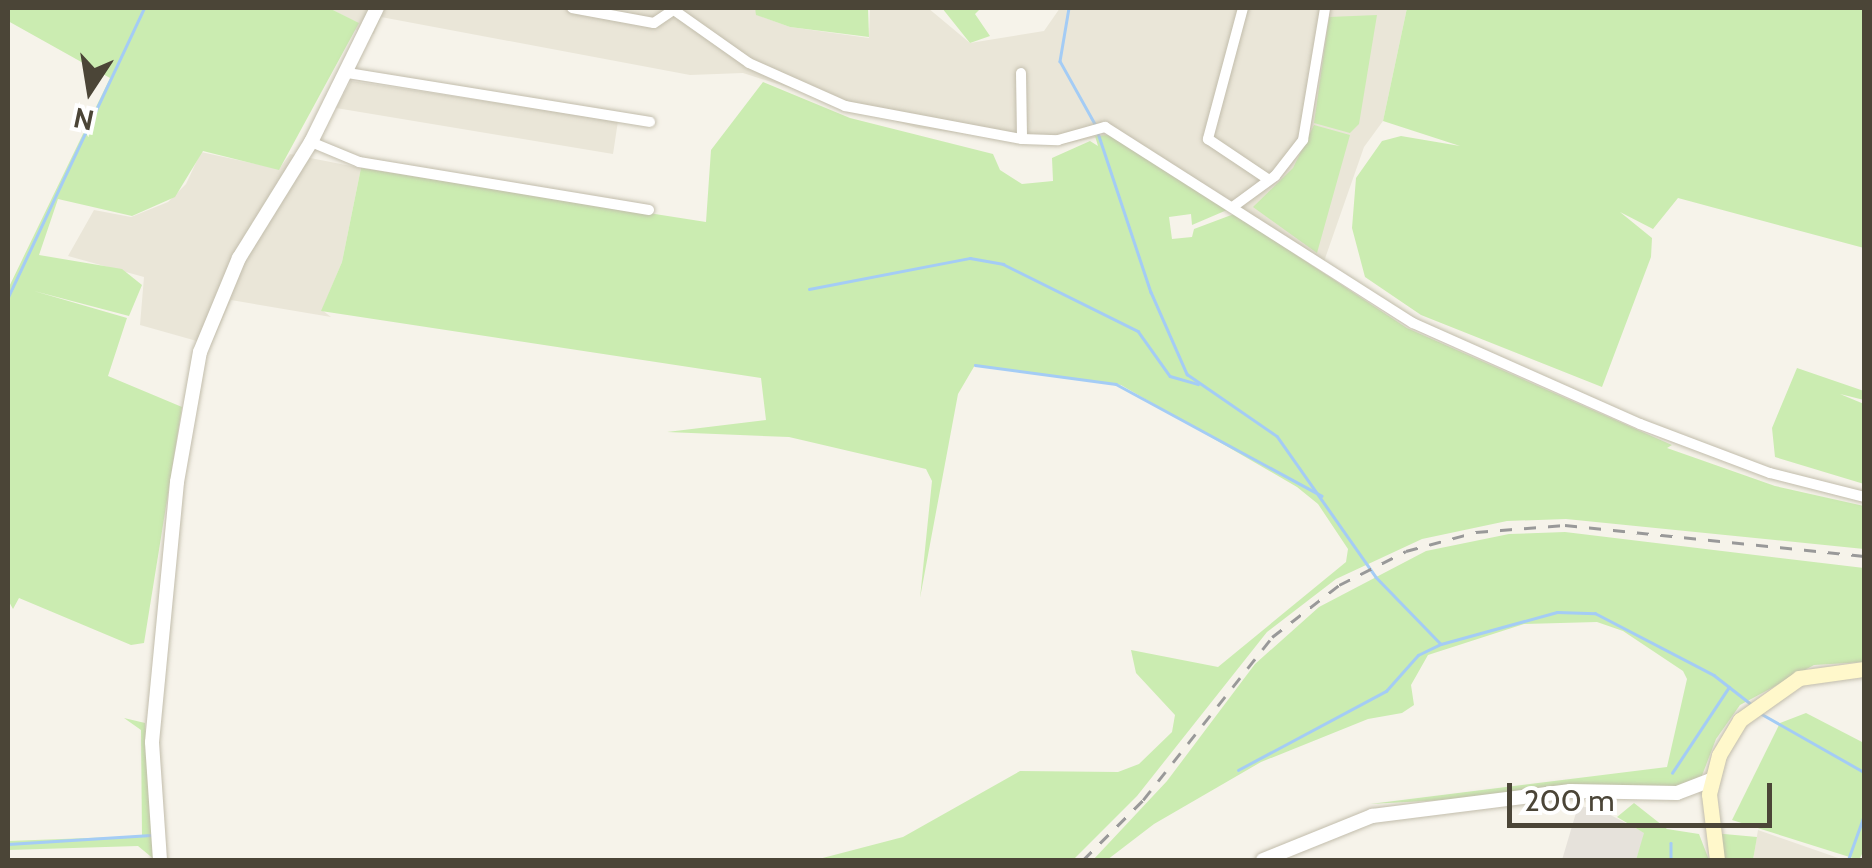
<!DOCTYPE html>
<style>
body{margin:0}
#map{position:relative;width:1872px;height:868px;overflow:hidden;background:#f6f3ea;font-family:Cabin,sans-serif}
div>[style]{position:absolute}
.residential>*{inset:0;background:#eae6d8}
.industrial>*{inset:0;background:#e6e2db}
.green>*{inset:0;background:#cbecb1}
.stream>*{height:2.5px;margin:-1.25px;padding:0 1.25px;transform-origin:1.25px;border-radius:1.25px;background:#a4ccf5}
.roads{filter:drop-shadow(0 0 2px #c2bdac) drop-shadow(0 0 2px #c2bdac)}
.minor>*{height:10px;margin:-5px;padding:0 5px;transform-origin:5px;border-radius:5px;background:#fff}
.tertiary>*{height:14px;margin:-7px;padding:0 7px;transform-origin:7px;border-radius:7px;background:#fff}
.secondary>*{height:15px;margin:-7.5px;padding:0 7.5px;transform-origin:7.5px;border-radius:7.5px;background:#fff8cb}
.rail>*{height:2.5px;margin-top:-1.25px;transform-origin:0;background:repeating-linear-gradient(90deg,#999 0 12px,transparent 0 24px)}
span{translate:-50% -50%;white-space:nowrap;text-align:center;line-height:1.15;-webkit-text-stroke:8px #fff;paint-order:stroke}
.frame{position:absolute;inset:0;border:10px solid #4b4537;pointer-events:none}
.north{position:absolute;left:40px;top:40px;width:100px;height:100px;-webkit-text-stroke:8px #fff;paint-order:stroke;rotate:192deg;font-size:28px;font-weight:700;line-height:40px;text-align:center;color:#4b4537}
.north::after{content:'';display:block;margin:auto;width:35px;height:45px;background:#4b4537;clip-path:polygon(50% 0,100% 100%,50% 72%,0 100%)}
.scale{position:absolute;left:1507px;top:783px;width:265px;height:45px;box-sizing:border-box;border:5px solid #4b4537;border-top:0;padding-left:12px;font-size:30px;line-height:35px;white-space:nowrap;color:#4b4537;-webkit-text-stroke:8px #fff;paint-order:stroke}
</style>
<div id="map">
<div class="residential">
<i style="clip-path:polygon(329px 8px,755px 8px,757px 15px,790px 27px,869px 38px,870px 8px,928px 8px,970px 43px,1044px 31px,1060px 8px,1407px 8px,1383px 121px,1364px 147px,1321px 270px,1109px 135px,1059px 145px,917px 128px,743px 73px,690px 75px,381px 17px,374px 34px,355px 30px,358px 23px)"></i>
<i style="clip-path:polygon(351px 81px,618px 121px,613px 154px,336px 108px)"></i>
<i style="clip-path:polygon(201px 152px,279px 169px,290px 154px,361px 168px,342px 262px,322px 310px,331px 317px,231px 300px,211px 345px,140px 325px,144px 277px,68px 256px,94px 210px,131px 217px,168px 202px,186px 184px)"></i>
<i style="clip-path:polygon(1758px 830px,1844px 860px,1753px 860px)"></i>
</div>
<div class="industrial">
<i style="clip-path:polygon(1578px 806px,1599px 809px,1645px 833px,1636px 860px,1562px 860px)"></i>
</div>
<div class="green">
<i style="clip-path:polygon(8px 8px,329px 8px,359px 23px,279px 170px,203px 151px,175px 197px,132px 216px,58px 199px,39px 255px,122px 269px,142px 285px,129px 316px,34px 291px,127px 318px,108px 376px,182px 407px,144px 643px,131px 645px,19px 598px,13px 609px,8px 600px,8px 289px,110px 78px,8px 21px)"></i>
<i style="clip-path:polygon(755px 8px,868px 8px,869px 37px,790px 27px,756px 15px)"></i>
<i style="clip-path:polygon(942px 8px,981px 8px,975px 14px,990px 36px,970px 43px)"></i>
<i style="clip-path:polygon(1407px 8px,1864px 8px,1864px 248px,1678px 198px,1653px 229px,1620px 212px,1652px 238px,1651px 257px,1602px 387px,1421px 315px,1365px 277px,1352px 228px,1356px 178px,1382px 141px,1401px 136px,1460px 146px,1383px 121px)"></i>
<i style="clip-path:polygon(1377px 15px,1359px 124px,1350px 133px,1314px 123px,1329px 17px)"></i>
<i style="clip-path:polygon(763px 82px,850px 118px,993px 154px,1000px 170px,1022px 184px,1053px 181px,1052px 158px,1090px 141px,1098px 146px,1095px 136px,1109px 135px,1227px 210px,1192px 225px,1191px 214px,1169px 217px,1172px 239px,1192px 237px,1194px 229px,1234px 214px,1407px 328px,1672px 445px,1667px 448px,1775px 486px,1864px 506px,1864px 549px,1566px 519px,1507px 521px,1422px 539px,1336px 579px,1267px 632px,1137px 796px,1073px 860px,815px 860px,903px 837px,1020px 771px,1118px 772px,1139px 764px,1172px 732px,1175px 715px,1136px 673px,1131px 650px,1218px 667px,1346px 562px,1348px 549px,1318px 504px,1297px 487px,1121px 385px,975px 365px,958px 394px,920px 598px,932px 481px,926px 469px,789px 437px,667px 432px,766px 420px,761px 378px,321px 311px,342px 262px,361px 168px,706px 222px,711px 150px)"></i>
<i style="clip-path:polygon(1314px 125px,1350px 135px,1317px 253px,1253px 207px,1293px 168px)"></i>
<i style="clip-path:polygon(1797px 368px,1864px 391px,1864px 400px,1840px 394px,1864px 404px,1864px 484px,1775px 457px,1772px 428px)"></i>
<i style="clip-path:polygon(1565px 532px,1864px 568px,1864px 662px,1814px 665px,1740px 705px,1716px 739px,1698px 786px,1370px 804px,1667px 767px,1687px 679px,1683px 671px,1623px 631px,1597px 622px,1524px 624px,1428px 655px,1411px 685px,1414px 705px,1402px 713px,1368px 719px,1261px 762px,1154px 824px,1107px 860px,1093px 860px,1167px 781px,1255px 664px,1319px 607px,1426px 551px,1509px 534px)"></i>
<i style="clip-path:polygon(1806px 713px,1864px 743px,1864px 850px,1859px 860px,1732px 820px,1780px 723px)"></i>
<i style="clip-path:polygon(124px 718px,145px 723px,155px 860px,138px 846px,8px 850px,8px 841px,142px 836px,141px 730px)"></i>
<i style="clip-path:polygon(1634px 803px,1667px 829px,1699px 834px,1709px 860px,1636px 860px,1644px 833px,1617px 817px)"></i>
<i style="clip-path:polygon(1713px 833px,1757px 837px,1753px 860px,1720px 860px)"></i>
</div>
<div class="stream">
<i style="left:1069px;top:8px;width:54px;rotate:99.6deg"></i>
<i style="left:1060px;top:61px;width:72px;rotate:60.9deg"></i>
<i style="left:1098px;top:133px;width:168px;rotate:71.6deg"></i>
<i style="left:1151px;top:292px;width:90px;rotate:66.3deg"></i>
<i style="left:1187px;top:374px;width:109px;rotate:34.6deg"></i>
<i style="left:1277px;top:436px;width:172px;rotate:54.9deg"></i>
<i style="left:1376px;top:577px;width:93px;rotate:45.9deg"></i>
<i style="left:1441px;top:644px;width:120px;rotate:-15.4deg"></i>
<i style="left:1557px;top:612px;width:38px;rotate:2deg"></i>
<i style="left:1595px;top:613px;width:134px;rotate:27.5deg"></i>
<i style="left:1714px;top:675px;width:47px;rotate:38.1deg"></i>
<i style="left:809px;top:289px;width:164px;rotate:-10.9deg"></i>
<i style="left:970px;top:258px;width:34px;rotate:10deg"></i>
<i style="left:1003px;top:264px;width:151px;rotate:26.4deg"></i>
<i style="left:1138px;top:331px;width:55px;rotate:54.6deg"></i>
<i style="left:1170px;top:376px;width:29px;rotate:16deg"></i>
<i style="left:8px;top:297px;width:319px;rotate:-64.8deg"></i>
<i style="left:975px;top:365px;width:142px;rotate:7.7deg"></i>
<i style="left:1116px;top:384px;width:234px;rotate:28.5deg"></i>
<i style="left:1760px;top:713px;width:120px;rotate:29.6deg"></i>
<i style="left:1238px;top:770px;width:168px;rotate:-28.1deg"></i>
<i style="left:1386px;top:691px;width:48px;rotate:-48.4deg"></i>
<i style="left:1418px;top:655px;width:25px;rotate:-26deg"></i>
<i style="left:1672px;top:773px;width:103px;rotate:-56.5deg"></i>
<i style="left:1671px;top:843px;width:17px;rotate:90deg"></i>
<i style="left:8px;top:844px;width:143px;rotate:-3.6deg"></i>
<i style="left:1848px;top:860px;width:48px;rotate:-70.4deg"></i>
</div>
<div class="roads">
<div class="minor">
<i style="left:572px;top:8px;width:83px;rotate:10.4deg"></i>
<i style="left:654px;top:23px;width:23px;rotate:-34deg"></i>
<i style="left:671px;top:8px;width:95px;rotate:35.2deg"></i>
<i style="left:749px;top:63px;width:105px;rotate:24.1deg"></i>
<i style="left:845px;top:106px;width:180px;rotate:10.6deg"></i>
<i style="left:1022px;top:139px;width:36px;rotate:2deg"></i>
<i style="left:1058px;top:140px;width:49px;rotate:-15.5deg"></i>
<i style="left:1105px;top:127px;width:365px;rotate:32.5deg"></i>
<i style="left:1413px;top:323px;width:248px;rotate:24deg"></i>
<i style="left:1640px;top:424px;width:139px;rotate:20.7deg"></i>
<i style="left:1770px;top:473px;width:97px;rotate:14.3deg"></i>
<i style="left:1243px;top:8px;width:136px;rotate:105deg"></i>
<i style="left:1208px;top:139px;width:73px;rotate:33.9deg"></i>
<i style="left:348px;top:73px;width:306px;rotate:9.2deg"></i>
<i style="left:1021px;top:73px;width:66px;rotate:89.1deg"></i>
<i style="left:311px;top:142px;width:52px;rotate:22.6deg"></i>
<i style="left:359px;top:162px;width:294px;rotate:9.4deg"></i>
<i style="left:1234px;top:206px;width:51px;rotate:-36.2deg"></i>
<i style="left:1275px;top:176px;width:46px;rotate:-52.1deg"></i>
<i style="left:1303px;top:140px;width:134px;rotate:-80.5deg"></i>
</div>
<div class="tertiary">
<i style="left:160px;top:860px;width:118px;rotate:-93.9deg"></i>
<i style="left:152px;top:742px;width:261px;rotate:-84.5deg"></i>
<i style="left:177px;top:482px;width:132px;rotate:-80deg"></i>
<i style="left:200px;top:352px;width:102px;rotate:-67.5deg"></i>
<i style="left:239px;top:258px;width:137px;rotate:-58.2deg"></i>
<i style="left:311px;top:142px;width:149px;rotate:-63.8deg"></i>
<i style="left:1263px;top:860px;width:118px;rotate:-22deg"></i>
<i style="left:1372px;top:816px;width:200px;rotate:-7.2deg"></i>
<i style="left:1570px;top:791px;width:107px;rotate:1.1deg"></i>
<i style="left:1677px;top:793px;width:36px;rotate:-21deg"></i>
</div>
<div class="secondary">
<i style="left:1717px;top:860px;width:66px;rotate:-96.9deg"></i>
<i style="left:1709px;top:794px;width:40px;rotate:-75.6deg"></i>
<i style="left:1719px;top:755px;width:41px;rotate:-59deg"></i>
<i style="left:1740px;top:720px;width:72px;rotate:-35.4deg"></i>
<i style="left:1799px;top:678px;width:66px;rotate:-7.9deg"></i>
</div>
</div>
<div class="rail">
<i style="left:1083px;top:860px;width:85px;rotate:-45deg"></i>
<i style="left:1143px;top:800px;width:208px;rotate:-51.6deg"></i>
<i style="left:1272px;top:637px;width:85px;rotate:-37.8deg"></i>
<i style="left:1339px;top:585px;width:75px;rotate:-26.9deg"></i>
<i style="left:1406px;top:551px;width:73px;rotate:-15.2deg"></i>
<i style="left:1476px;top:532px;width:89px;rotate:-4.5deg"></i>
<i style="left:1565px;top:525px;width:301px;rotate:5.9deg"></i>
</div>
<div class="frame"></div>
<div class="north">N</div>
<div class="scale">200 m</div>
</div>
